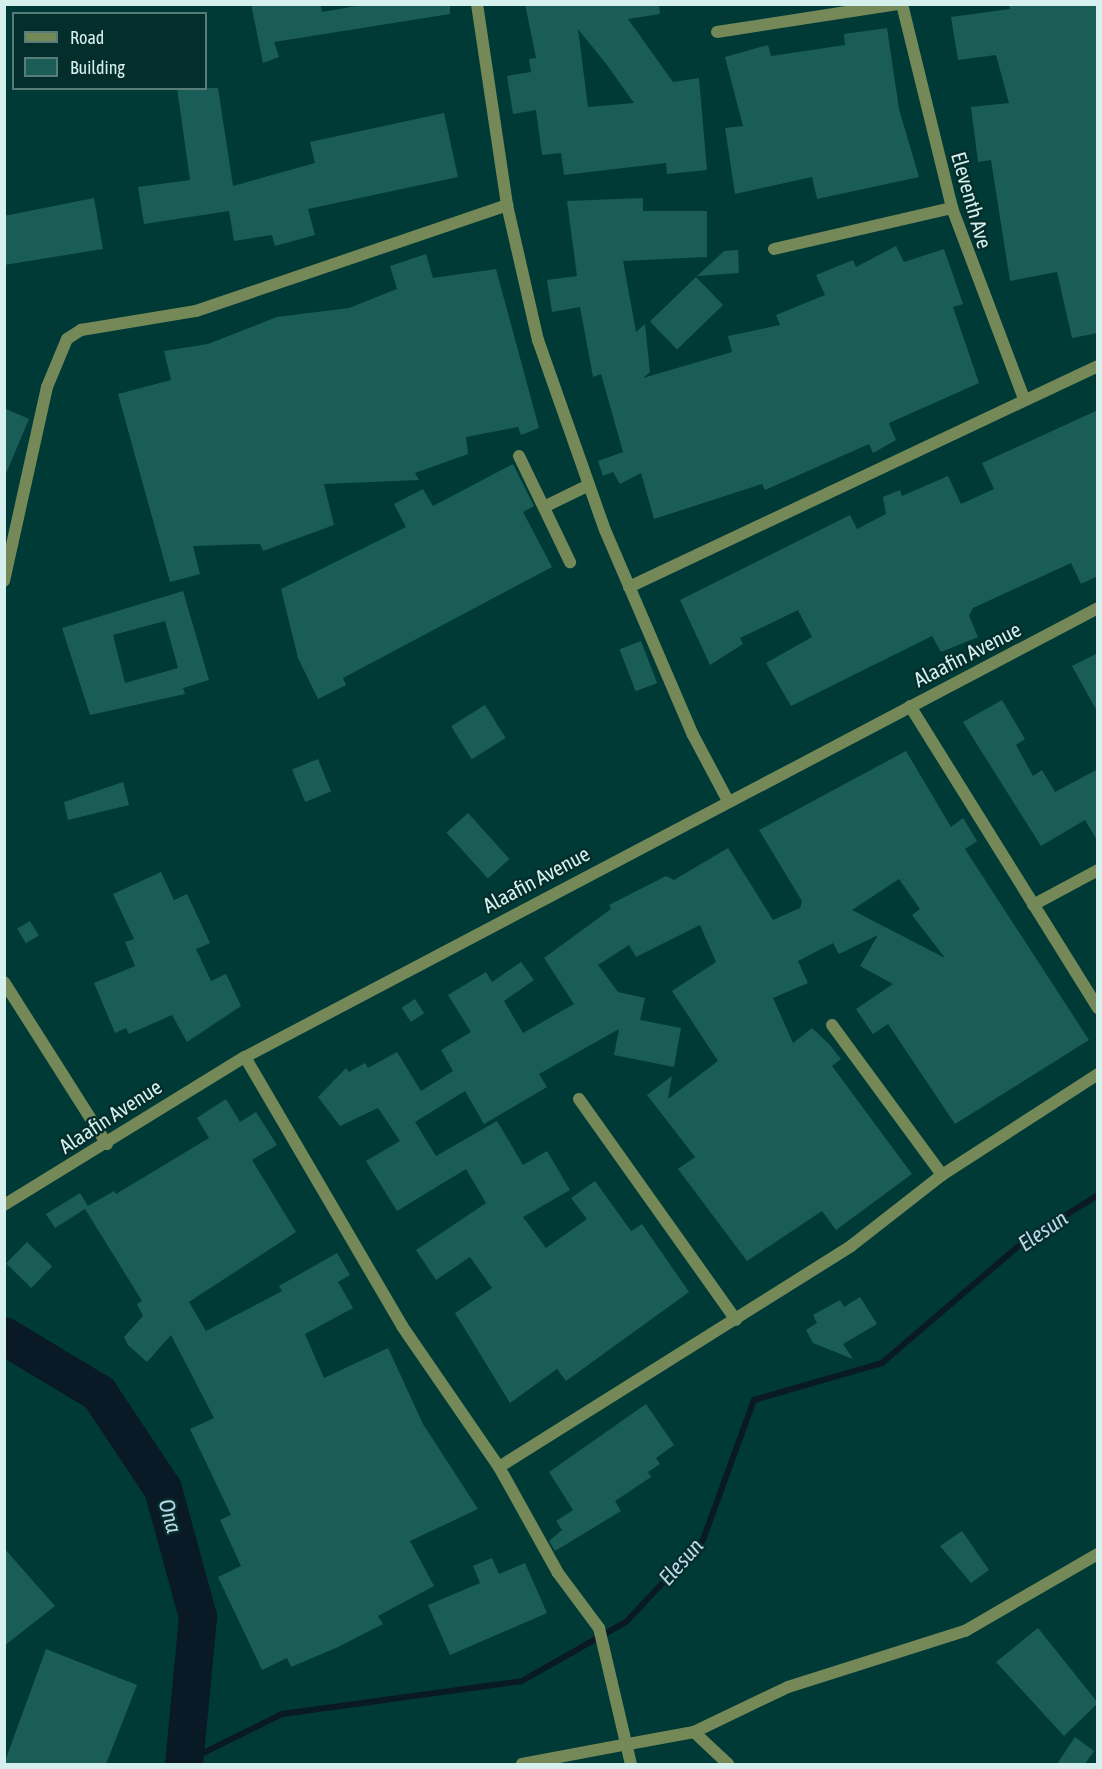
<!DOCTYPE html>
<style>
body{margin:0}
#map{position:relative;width:1102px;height:1769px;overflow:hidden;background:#003a36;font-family:"Asap Condensed",sans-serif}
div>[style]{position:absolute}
.stream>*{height:6px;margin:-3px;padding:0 3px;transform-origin:3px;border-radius:3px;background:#0a1926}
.river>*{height:38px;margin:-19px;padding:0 19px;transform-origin:19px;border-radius:19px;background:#0a1926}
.building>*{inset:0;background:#1a5d57;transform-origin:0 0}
.lane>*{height:12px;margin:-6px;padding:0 6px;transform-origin:6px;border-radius:6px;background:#758958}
.street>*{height:12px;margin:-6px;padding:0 6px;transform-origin:6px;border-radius:6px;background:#758958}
span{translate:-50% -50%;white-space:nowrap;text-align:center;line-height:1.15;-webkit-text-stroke:5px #042e2b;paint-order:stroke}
.street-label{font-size:21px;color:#d6f0ed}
.water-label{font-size:22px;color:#bed5ea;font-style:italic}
.frame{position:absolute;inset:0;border:6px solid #d6f0ed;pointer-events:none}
.legend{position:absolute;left:12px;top:12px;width:195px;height:78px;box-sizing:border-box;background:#042e2b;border:2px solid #587c79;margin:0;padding:8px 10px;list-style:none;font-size:18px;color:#d6f0ed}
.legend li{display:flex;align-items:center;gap:12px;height:30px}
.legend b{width:30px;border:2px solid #587c79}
</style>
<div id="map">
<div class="stream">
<i style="left:185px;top:1762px;width:108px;rotate:-26.3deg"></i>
<i style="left:282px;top:1714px;width:242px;rotate:-7.8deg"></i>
<i style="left:522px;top:1681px;width:120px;rotate:-29.6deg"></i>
<i style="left:626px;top:1622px;width:112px;rotate:-46.8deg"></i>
<i style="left:703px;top:1540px;width:149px;rotate:-70deg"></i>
<i style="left:754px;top:1400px;width:133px;rotate:-16.1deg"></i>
<i style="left:882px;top:1363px;width:186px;rotate:-40.6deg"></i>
<i style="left:1023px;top:1242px;width:89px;rotate:-32.1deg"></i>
</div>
<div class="river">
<i style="left:4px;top:1336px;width:111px;rotate:31deg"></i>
<i style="left:99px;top:1393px;width:115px;rotate:56.3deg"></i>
<i style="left:163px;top:1489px;width:133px;rotate:74.7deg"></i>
<i style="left:198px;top:1617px;width:148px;rotate:95.4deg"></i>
</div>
<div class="building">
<i style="clip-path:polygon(251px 4px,320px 4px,322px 12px,368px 4px,450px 4px,450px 14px,274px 42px,279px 57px,263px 63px)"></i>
<i style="clip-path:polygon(evenodd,525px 4px,659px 4px,660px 14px,628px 19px,673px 82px,699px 78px,707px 170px,667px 174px,666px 163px,564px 175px,561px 153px,542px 155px,536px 110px,513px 114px,507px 76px,531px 72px,529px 59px,536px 58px,525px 4px,578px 29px,607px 65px,634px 103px,588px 107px,578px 29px)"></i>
<i style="clip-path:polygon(1009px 4px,1098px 4px,1098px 333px,1072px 338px,1057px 272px,1010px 281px,991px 160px,978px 162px,971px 107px,1009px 103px,996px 55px,958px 60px,951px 17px,1010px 9px)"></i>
<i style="clip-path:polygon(887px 28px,899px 109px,919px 177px,817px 199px,812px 177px,735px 194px,725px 128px,743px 126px,725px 57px,768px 45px,771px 56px,845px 45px,844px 34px)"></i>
<i style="clip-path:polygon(177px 88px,218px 88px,233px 186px,315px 163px,310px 142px,444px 113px,458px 177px,308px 209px,315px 235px,275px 246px,272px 235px,234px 241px,229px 211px,144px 224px,138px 187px,190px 180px)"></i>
<i style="clip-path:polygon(94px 198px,103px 249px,4px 265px,4px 216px)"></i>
<i style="clip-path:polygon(643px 198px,643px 211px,707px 211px,707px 257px,623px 261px,636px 332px,645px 324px,650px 372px,643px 378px,732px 352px,728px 336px,780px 325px,776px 315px,825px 295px,816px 275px,853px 260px,856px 267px,896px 246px,904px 262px,944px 249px,963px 304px,953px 307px,979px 383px,889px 423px,896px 440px,873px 453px,869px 444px,765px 490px,762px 484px,654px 519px,641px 473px,620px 484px,613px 472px,603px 476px,598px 461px,623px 452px,601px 374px,593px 377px,580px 307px,552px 312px,547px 280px,577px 276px,567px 201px)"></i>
<i style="clip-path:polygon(738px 250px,739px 273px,697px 276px,724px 251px)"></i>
<i style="clip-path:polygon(426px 254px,433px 278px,496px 269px,539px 428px,521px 435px,518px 427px,466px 437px,468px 454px,415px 473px,419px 480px,324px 484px,334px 525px,263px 551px,260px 544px,193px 546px,200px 574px,170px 582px,118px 394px,171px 380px,164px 351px,208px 344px,277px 317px,349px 308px,397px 289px,390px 266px)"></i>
<i style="left:696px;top:277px;width:39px;height:64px;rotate:46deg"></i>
<i style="clip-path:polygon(4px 408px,29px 419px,5px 476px,4px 476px)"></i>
<i style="clip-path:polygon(1098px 410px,1098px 576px,1081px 584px,1071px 563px,973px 608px,969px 616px,978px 637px,941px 652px,932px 636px,791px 706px,766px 663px,812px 637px,798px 610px,740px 638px,743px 644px,710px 665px,680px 600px,850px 515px,857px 529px,886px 514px,883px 497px,900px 490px,902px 496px,948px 476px,961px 504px,994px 489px,982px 463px)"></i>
<i style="clip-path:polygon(513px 464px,534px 506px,523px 512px,552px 567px,343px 678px,346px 685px,318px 699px,298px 658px,281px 589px,406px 527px,394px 504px,423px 489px,433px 506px)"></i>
<i style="clip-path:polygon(evenodd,183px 591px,209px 680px,183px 688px,185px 694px,90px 715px,62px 628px,183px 591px,165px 621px,178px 668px,125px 683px,113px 635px,165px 621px)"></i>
<i style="left:641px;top:641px;width:45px;height:23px;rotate:69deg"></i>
<i style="clip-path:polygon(1098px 653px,1098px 713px,1072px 666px)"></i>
<i style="clip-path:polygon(1002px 700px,1025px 739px,1016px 745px,1033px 776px,1042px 770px,1055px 792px,1098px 769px,1098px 842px,1085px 820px,1041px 846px,963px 722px)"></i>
<i style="left:485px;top:705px;width:39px;height:40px;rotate:58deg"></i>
<i style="clip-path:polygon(evenodd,906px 751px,951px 827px,963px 818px,977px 841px,965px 849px,1089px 1040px,955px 1124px,888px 1024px,873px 1034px,856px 1009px,893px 984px,860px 966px,878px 935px,839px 954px,833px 943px,798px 961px,808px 983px,773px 998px,793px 1043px,812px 1028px,829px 1044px,841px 1059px,832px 1066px,912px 1174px,836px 1230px,822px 1211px,747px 1261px,678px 1169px,695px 1157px,647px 1095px,672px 1076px,668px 1099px,718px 1061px,672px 991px,716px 962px,700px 925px,636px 957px,629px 945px,598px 965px,618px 992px,645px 998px,640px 1020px,681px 1028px,674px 1067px,614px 1055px,619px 1029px,539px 1074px,547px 1087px,484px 1124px,465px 1091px,415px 1122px,436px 1156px,497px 1121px,523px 1165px,547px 1151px,570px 1190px,523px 1217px,546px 1248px,587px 1219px,571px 1198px,595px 1181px,631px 1231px,642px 1224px,689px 1292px,566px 1381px,557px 1369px,510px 1403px,455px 1313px,492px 1288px,470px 1257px,436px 1280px,416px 1250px,486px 1203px,466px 1169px,397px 1211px,366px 1161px,400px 1141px,378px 1108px,340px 1126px,318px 1097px,346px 1068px,349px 1072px,365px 1063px,368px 1068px,397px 1052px,421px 1091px,453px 1071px,441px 1050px,471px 1032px,448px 995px,486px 972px,492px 982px,521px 962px,534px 980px,504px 1001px,523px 1033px,574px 1004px,544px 958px,611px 909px,609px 905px,666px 876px,674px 880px,728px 848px,773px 920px,800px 908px,802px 901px,759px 830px,906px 751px,899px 879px,920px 909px,912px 915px,945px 958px,852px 910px,899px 879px)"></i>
<i style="left:318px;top:759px;width:35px;height:28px;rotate:68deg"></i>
<i style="clip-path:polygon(123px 782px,129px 805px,68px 820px,64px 802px)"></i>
<i style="left:468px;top:813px;width:62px;height:29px;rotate:48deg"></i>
<i style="clip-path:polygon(161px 872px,174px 900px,187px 894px,210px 943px,196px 949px,211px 981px,226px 974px,241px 1006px,187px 1042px,172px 1015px,129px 1034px,126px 1028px,115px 1033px,94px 983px,135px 966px,125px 942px,134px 939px,113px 894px)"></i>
<i style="left:30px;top:921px;width:17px;height:15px;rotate:59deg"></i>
<i style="left:415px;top:999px;width:17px;height:16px;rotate:57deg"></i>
<i style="clip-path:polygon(226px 1099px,240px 1122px,256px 1112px,277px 1145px,252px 1160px,296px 1232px,189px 1302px,206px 1331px,282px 1291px,279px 1286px,337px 1253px,350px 1275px,338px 1282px,353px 1308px,305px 1334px,324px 1378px,388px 1348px,423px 1424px,478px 1509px,410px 1541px,434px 1586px,378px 1616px,383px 1624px,338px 1647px,291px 1667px,287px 1658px,262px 1670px,218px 1577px,241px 1566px,220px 1520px,231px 1515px,190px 1429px,214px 1418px,171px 1335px,147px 1362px,128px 1345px,124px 1337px,143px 1316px,137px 1304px,142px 1301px,85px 1209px,55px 1228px,46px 1214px,80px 1193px,88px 1206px,114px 1191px,116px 1194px,209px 1138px,197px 1118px)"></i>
<i style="left:27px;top:1242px;width:35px;height:30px;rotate:44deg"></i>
<i style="clip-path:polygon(860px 1297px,877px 1324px,843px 1344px,853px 1359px,813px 1343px,806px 1330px,817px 1323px,813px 1315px,840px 1300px,844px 1307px)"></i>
<i style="clip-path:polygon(646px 1404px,674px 1445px,656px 1458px,660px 1464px,648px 1472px,651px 1477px,615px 1501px,621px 1511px,555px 1551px,549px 1541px,562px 1530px,556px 1521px,573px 1510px,549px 1472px)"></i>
<i style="clip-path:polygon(962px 1531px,989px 1570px,971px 1583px,940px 1546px)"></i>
<i style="clip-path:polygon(4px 1548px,55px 1606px,4px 1646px)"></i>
<i style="clip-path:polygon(492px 1558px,499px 1574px,525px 1563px,547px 1613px,450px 1655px,428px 1605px,480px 1583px,473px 1566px)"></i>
<i style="clip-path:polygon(1038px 1628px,1098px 1703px,1064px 1736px,996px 1662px)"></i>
<i style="clip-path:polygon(46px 1649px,137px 1685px,106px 1764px,4px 1764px)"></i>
<i style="clip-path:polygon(1075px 1737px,1094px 1751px,1085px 1764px,1057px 1764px)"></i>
</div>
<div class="lane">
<i style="left:519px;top:456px;width:118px;rotate:64.3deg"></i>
<i style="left:544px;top:507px;width:50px;rotate:-26.1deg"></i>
<i style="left:694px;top:1732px;width:104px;rotate:-25.6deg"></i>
<i style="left:788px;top:1687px;width:186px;rotate:-17.6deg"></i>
<i style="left:965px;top:1631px;width:154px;rotate:-30.1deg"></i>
<i style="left:522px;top:1764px;width:103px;rotate:-10.7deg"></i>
</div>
<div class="street">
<i style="left:477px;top:4px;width:203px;rotate:81.5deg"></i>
<i style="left:507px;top:205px;width:139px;rotate:77.1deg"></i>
<i style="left:538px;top:340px;width:201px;rotate:70.6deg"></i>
<i style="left:605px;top:530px;width:223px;rotate:66.8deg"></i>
<i style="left:693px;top:735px;width:72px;rotate:62deg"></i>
<i style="left:902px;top:4px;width:210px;rotate:76.2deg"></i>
<i style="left:952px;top:208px;width:204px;rotate:69.3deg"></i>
<i style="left:717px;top:32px;width:183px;rotate:-8.8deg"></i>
<i style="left:774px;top:249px;width:183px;rotate:-13deg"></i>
<i style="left:4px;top:581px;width:199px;rotate:-77.5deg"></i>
<i style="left:47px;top:387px;width:52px;rotate:-67.4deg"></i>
<i style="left:67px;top:339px;width:17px;rotate:-33deg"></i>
<i style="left:81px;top:330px;width:117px;rotate:-9.4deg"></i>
<i style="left:196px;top:311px;width:329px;rotate:-18.8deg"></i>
<i style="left:629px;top:587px;width:518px;rotate:-25.23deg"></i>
<i style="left:910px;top:706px;width:356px;rotate:58.1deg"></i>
<i style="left:1033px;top:905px;width:74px;rotate:-28.3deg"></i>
<i style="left:4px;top:982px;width:192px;rotate:57.6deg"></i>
<i style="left:832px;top:1025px;width:186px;rotate:53.7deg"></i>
<i style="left:245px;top:1057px;width:311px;rotate:59.7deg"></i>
<i style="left:402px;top:1326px;width:171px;rotate:55.5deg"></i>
<i style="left:499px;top:1467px;width:121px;rotate:60.9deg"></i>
<i style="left:558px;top:1573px;width:69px;rotate:53.3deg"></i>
<i style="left:599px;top:1628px;width:140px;rotate:76.8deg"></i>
<i style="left:579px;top:1099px;width:271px;rotate:54.6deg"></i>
<i style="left:4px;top:1205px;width:283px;rotate:-31.6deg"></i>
<i style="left:245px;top:1057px;width:964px;rotate:-27.76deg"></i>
<i style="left:499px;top:1467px;width:416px;rotate:-32.1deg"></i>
<i style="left:851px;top:1246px;width:115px;rotate:-38deg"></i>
<i style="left:942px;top:1175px;width:186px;rotate:-32.9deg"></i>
<i style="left:623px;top:1745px;width:72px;rotate:-10.4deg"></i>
<i style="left:694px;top:1732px;width:47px;rotate:43.3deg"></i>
</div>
<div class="street-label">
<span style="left:972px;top:200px;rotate:74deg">Eleventh Ave</span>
<span style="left:967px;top:654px;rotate:-27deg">Alaafin Avenue</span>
<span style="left:536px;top:879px;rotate:-28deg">Alaafin Avenue</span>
<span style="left:110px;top:1116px;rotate:-33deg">Alaafin Avenue</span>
</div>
<div class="water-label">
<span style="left:1043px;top:1231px;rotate:-34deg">Elesun</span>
<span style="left:170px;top:1516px;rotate:74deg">Ona</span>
<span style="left:681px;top:1562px;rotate:-48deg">Elesun</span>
</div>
<div class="frame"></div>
<ul class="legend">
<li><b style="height:8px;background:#758958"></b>Road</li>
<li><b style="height:16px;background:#1a5d57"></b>Building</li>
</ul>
</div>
